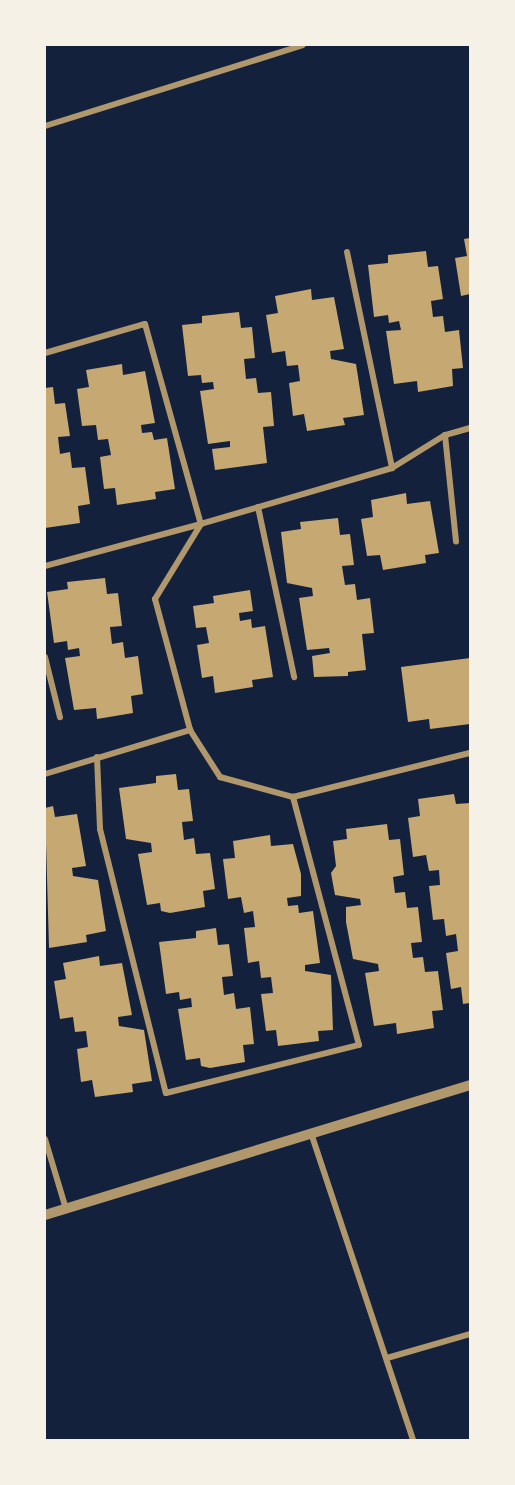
<!DOCTYPE html>
<style>
body{margin:0}
#map{position:relative;width:515px;height:1485px;overflow:hidden;background:#14213d;font-family:"Fira Sans",sans-serif}
div>[style]{position:absolute}
.building>*{inset:0;background:#c6a872}
.minor>*{height:6px;margin:-3px;padding:0 3px;transform-origin:3px;border-radius:3px;background:#b1986c}
.tertiary>*{height:10px;margin:-5px;padding:0 5px;transform-origin:5px;border-radius:5px;background:#b1986c}
span{translate:-50% -50%;white-space:nowrap;text-align:center;line-height:1.15;-webkit-text-stroke:6px #f6f1e7;paint-order:stroke}
.frame{position:absolute;inset:0;border:46px solid #f6f1e7;pointer-events:none}
</style>
<div id="map">
<div class="building">
<i style="clip-path:polygon(470px 238px,470px 294px,461px 296px,455px 258px,467px 256px,464px 239px)"></i>
<i style="clip-path:polygon(426px 251px,428px 267px,438px 266px,443px 299px,431px 301px,433px 317px,443px 316px,445px 332px,459px 330px,463px 368px,452px 369px,453px 386px,418px 392px,417px 381px,394px 384px,386px 331px,401px 330px,399px 321px,389px 323px,388px 315px,374px 317px,368px 265px,388px 263px,388px 255px)"></i>
<i style="clip-path:polygon(311px 289px,312px 300px,334px 297px,344px 349px,330px 351px,331px 359px,356px 364px,364px 415px,343px 418px,345px 425px,307px 431px,304px 414px,293px 416px,289px 383px,300px 381px,298px 365px,287px 366px,285px 351px,272px 353px,266px 315px,278px 313px,275px 296px)"></i>
<i style="clip-path:polygon(239px 312px,241px 328px,252px 327px,255px 358px,244px 359px,246px 379px,256px 378px,258px 393px,271px 392px,274px 426px,263px 427px,267px 463px,215px 470px,212px 449px,230px 447px,230px 441px,208px 444px,200px 391px,214px 389px,213px 382px,202px 383px,201px 375px,188px 376px,182px 325px,202px 323px,202px 316px)"></i>
<i style="clip-path:polygon(122px 364px,123px 375px,145px 371px,155px 423px,141px 425px,142px 433px,152px 432px,154px 440px,167px 438px,175px 489px,155px 492px,156px 499px,117px 505px,115px 488px,104px 489px,100px 457px,111px 455px,108px 439px,98px 440px,96px 425px,82px 426px,77px 389px,89px 387px,86px 370px)"></i>
<i style="clip-path:polygon(53px 387px,55px 404px,65px 403px,70px 436px,58px 437px,60px 454px,70px 452px,72px 468px,85px 467px,90px 504px,78px 506px,80px 523px,45px 528px,45px 388px)"></i>
<i style="clip-path:polygon(406px 493px,407px 504px,430px 501px,439px 553px,425px 555px,426px 563px,383px 570px,380px 555px,367px 556px,361px 519px,373px 517px,371px 500px)"></i>
<i style="clip-path:polygon(338px 518px,340px 535px,350px 534px,354px 565px,342px 566px,345px 585px,355px 584px,357px 600px,370px 598px,374px 633px,362px 634px,366px 670px,348px 672px,348px 676px,314px 677px,312px 656px,330px 653px,329px 648px,307px 650px,299px 598px,313px 596px,312px 588px,287px 583px,281px 532px,301px 529px,300px 522px)"></i>
<i style="clip-path:polygon(105px 578px,107px 594px,118px 593px,122px 626px,110px 627px,112px 644px,123px 642px,125px 658px,138px 656px,143px 694px,131px 696px,133px 713px,97px 719px,96px 708px,74px 710px,65px 658px,80px 656px,79px 648px,68px 650px,67px 641px,54px 643px,47px 592px,68px 589px,67px 582px)"></i>
<i style="clip-path:polygon(250px 590px,253px 611px,239px 613px,240px 621px,251px 619px,252px 628px,265px 626px,273px 677px,252px 680px,253px 687px,215px 693px,213px 676px,202px 678px,197px 645px,209px 643px,206px 627px,196px 628px,193px 606px,214px 603px,213px 596px)"></i>
<i style="clip-path:polygon(470px 658px,470px 724px,430px 729px,429px 719px,408px 722px,401px 667px)"></i>
<i style="clip-path:polygon(176px 774px,178px 790px,189px 789px,193px 821px,182px 822px,184px 840px,194px 838px,196px 854px,210px 853px,215px 889px,203px 891px,205px 907px,170px 913px,161px 911px,160px 903px,147px 905px,138px 854px,152px 852px,151px 843px,126px 839px,119px 788px,156px 783px,156px 776px)"></i>
<i style="clip-path:polygon(454px 794px,456px 804px,470px 803px,470px 1003px,463px 1004px,461px 987px,451px 989px,446px 953px,458px 951px,456px 934px,446px 936px,444px 919px,433px 920px,429px 886px,440px 885px,439px 870px,429px 871px,426px 855px,413px 857px,408px 818px,420px 816px,418px 799px)"></i>
<i style="clip-path:polygon(53px 806px,55px 817px,77px 814px,86px 866px,72px 868px,73px 876px,98px 880px,106px 931px,86px 935px,87px 942px,49px 948px,45px 808px)"></i>
<i style="clip-path:polygon(387px 824px,389px 840px,400px 839px,404px 875px,393px 877px,395px 893px,405px 892px,407px 908px,418px 907px,422px 942px,411px 943px,413px 958px,423px 957px,425px 972px,438px 971px,443px 1010px,432px 1011px,434px 1028px,397px 1034px,396px 1023px,374px 1026px,365px 973px,379px 971px,378px 964px,353px 959px,346px 922px,346px 907px,361px 905px,360px 899px,335px 895px,331px 873px,336px 866px,333px 841px,347px 839px,346px 829px)"></i>
<i style="clip-path:polygon(270px 835px,271px 846px,293px 844px,301px 874px,301px 896px,287px 898px,288px 906px,298px 905px,299px 913px,313px 911px,320px 963px,305px 965px,305px 971px,331px 975px,333px 1030px,318px 1031px,319px 1041px,278px 1046px,276px 1030px,266px 1031px,261px 994px,273px 993px,271px 977px,261px 978px,259px 961px,248px 963px,244px 928px,255px 927px,253px 911px,244px 913px,241px 897px,228px 899px,223px 859px,235px 858px,233px 841px)"></i>
<i style="clip-path:polygon(216px 928px,218px 945px,229px 944px,233px 976px,222px 977px,224px 995px,234px 993px,236px 1009px,250px 1007px,254px 1044px,243px 1045px,245px 1062px,210px 1068px,201px 1066px,200px 1058px,186px 1060px,178px 1009px,192px 1007px,191px 998px,180px 1000px,179px 992px,166px 994px,159px 942px,196px 938px,196px 931px)"></i>
<i style="clip-path:polygon(99px 956px,100px 966px,122px 963px,132px 1015px,118px 1017px,119px 1026px,144px 1030px,152px 1081px,132px 1084px,133px 1092px,95px 1097px,92px 1080px,81px 1082px,77px 1049px,88px 1047px,86px 1031px,75px 1032px,73px 1017px,60px 1019px,54px 981px,66px 979px,63px 963px)"></i>
</div>
<div class="minor">
<i style="left:45px;top:126px;width:270px;rotate:-17.4deg"></i>
<i style="left:347px;top:252px;width:221px;rotate:78.2deg"></i>
<i style="left:45px;top:353px;width:104px;rotate:-16.2deg"></i>
<i style="left:145px;top:324px;width:208px;rotate:74.4deg"></i>
<i style="left:201px;top:524px;width:162px;rotate:164.9deg"></i>
<i style="left:470px;top:428px;width:26px;rotate:164deg"></i>
<i style="left:445px;top:435px;width:62px;rotate:148.1deg"></i>
<i style="left:392px;top:468px;width:199px;rotate:163.7deg"></i>
<i style="left:201px;top:524px;width:88px;rotate:121.5deg"></i>
<i style="left:155px;top:599px;width:136px;rotate:75deg"></i>
<i style="left:190px;top:730px;width:56px;rotate:57.4deg"></i>
<i style="left:220px;top:777px;width:76px;rotate:15.3deg"></i>
<i style="left:293px;top:797px;width:182px;rotate:-14deg"></i>
<i style="left:445px;top:435px;width:107px;rotate:84.1deg"></i>
<i style="left:258px;top:507px;width:174px;rotate:78deg"></i>
<i style="left:45px;top:657px;width:62px;rotate:76deg"></i>
<i style="left:97px;top:757px;width:72px;rotate:87.6deg"></i>
<i style="left:100px;top:829px;width:272px;rotate:76deg"></i>
<i style="left:166px;top:1093px;width:199px;rotate:-14deg"></i>
<i style="left:359px;top:1045px;width:257px;rotate:-104.9deg"></i>
<i style="left:45px;top:774px;width:152px;rotate:-16.9deg"></i>
<i style="left:311px;top:1133px;width:324px;rotate:71.6deg"></i>
<i style="left:45px;top:1139px;width:73px;rotate:73.3deg"></i>
<i style="left:387px;top:1358px;width:86px;rotate:-16.1deg"></i>
</div>
<div class="tertiary">
<i style="left:45px;top:1215px;width:444px;rotate:-17deg"></i>
</div>
<div class="frame"></div>
</div>
